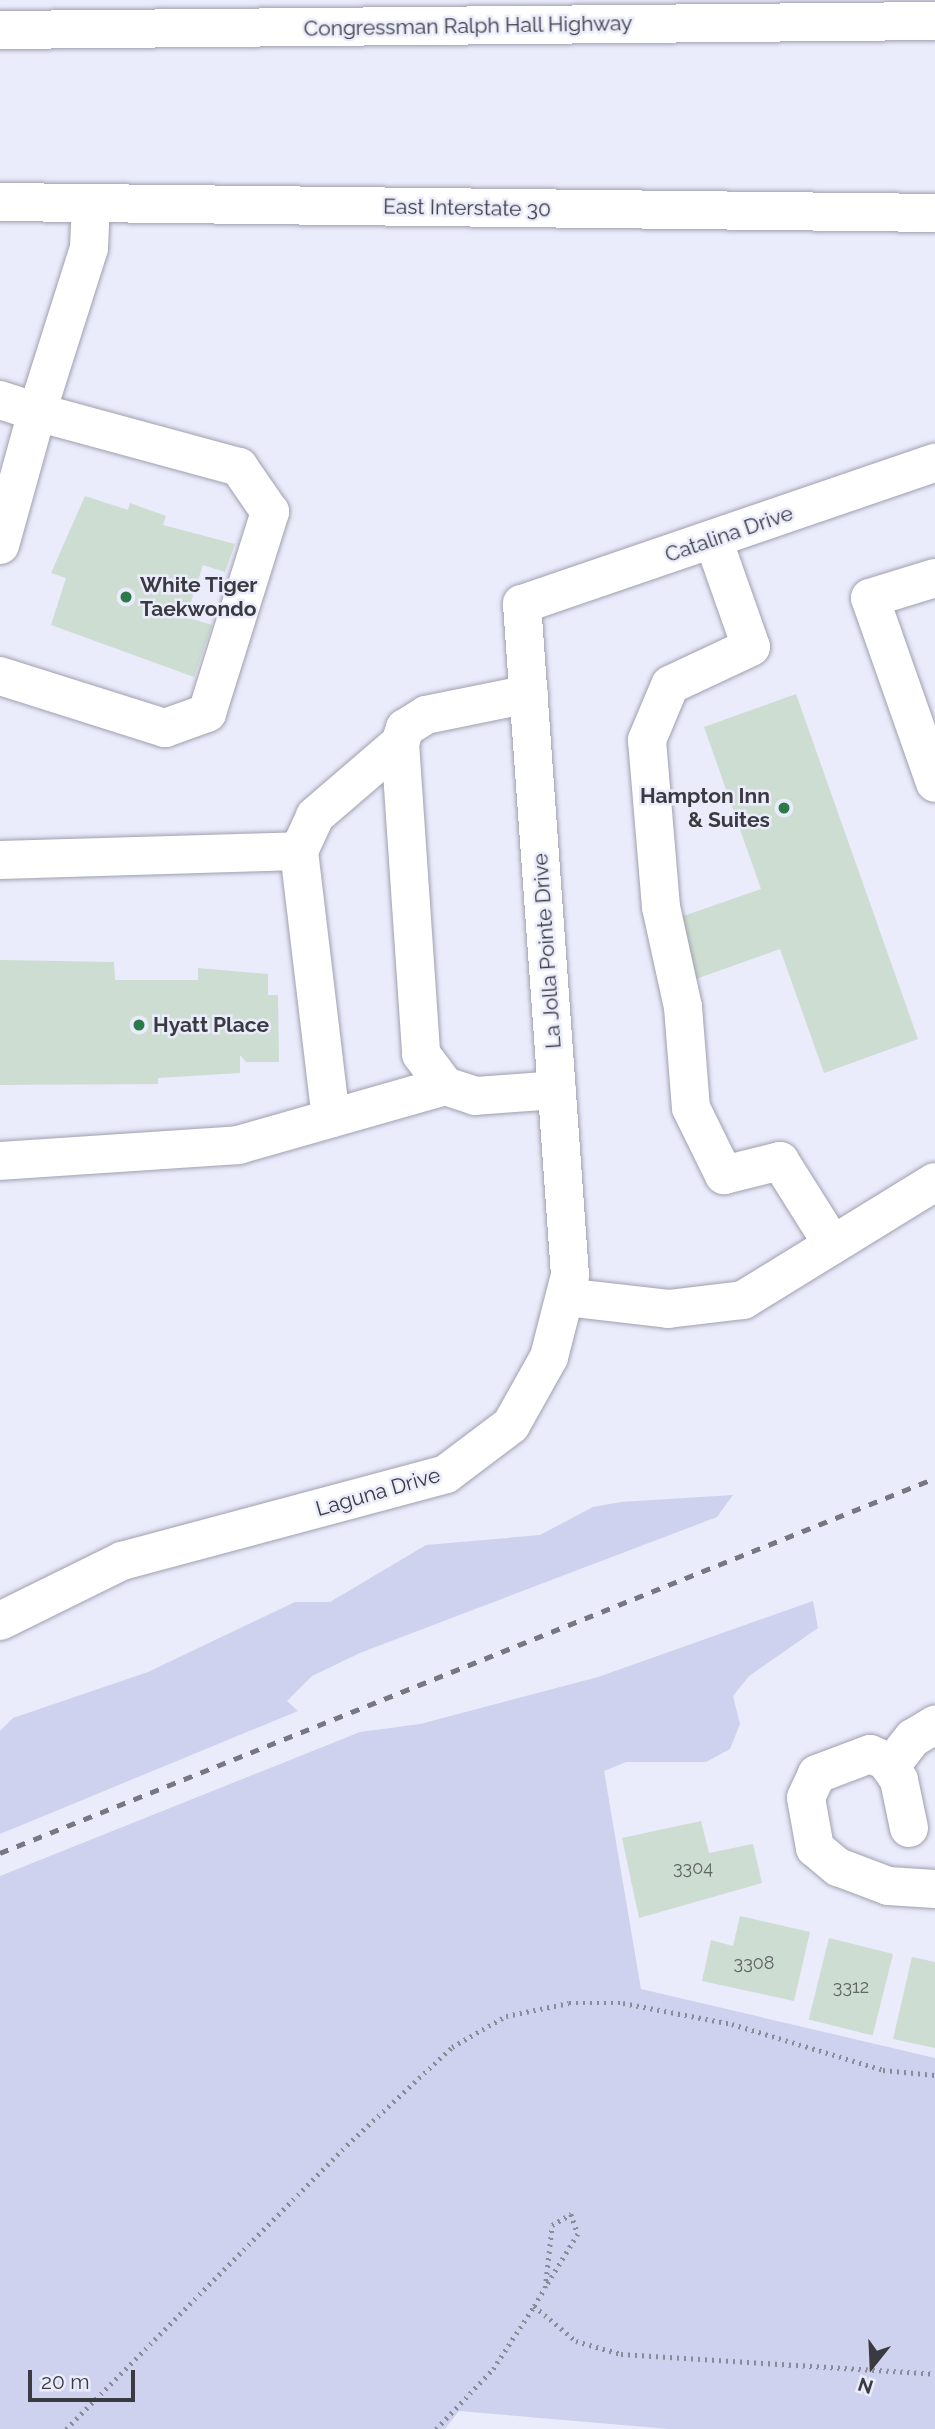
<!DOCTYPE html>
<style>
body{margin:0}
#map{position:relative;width:935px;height:2429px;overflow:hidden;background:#eaebfb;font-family:Raleway,sans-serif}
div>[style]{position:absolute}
.green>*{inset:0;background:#cfd2ef}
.building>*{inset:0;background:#ceddd2;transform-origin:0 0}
.path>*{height:4.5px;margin-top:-2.25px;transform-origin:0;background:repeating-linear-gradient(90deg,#8a8b96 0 2px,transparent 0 7px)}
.roads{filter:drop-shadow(0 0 2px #9fa0af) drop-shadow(0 0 2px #9fa0af)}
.minor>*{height:38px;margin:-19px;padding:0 19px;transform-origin:19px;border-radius:19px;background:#fff}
.major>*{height:38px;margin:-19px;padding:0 19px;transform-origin:19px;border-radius:19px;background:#fff}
.highway>*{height:38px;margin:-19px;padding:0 19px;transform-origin:19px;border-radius:19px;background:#fff}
.rail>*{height:5px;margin-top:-2.5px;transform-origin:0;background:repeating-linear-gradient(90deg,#767780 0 9px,transparent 0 18px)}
.dots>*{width:19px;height:19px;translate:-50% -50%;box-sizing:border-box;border:4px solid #eaebfb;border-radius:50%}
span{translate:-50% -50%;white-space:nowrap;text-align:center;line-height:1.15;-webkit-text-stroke:5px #eaebfb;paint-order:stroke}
.number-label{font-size:18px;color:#5f6465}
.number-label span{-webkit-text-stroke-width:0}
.street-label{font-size:21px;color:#3a3b41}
.poi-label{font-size:21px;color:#3a3b41;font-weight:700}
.left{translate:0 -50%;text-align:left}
.right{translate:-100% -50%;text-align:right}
.north{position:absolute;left:837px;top:2331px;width:70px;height:70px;-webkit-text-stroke:5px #eaebfb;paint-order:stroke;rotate:198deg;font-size:19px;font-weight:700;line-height:28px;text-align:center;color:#3a3b41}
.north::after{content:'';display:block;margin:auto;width:24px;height:32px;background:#3a3b41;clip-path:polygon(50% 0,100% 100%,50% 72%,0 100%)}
.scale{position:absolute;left:28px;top:2370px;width:107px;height:32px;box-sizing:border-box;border:4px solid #3a3b41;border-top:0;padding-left:9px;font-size:21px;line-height:24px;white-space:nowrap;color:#3a3b41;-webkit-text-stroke:5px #eaebfb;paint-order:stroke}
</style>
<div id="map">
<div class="green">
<i style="clip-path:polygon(733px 1495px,717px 1517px,360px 1653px,312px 1676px,287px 1701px,298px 1711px,0 1834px,0 1731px,13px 1718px,148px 1672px,295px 1602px,330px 1602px,426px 1545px,540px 1535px,593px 1507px,621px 1502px)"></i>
<i style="clip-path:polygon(813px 1601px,818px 1628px,749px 1676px,733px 1696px,740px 1724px,730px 1749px,706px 1762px,626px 1762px,604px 1771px,641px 1989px,935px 2058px,935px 2429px,669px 2429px,459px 2411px,445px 2429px,0 2429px,0 1876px,360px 1732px,420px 1724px,598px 1677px)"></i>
</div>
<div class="building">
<i style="clip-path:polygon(85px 496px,128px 510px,130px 503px,166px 516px,163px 525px,235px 544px,225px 572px,203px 565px,186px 617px,212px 625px,194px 677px,51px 625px,66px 578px,51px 573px)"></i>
<i style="clip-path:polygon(796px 694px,918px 1039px,824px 1073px,780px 949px,693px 980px,672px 920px,761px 889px,704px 727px)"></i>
<i style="clip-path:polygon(0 960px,114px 962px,115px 980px,198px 980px,198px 968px,268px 974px,268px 995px,278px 995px,279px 1062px,246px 1062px,240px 1055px,240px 1073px,158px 1078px,158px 1084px,0 1085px)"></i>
<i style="clip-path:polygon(701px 1821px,709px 1853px,753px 1844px,762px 1883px,639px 1918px,622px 1838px)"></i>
<i style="clip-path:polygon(740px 1916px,810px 1932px,794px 2001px,702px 1981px,711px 1940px,733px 1946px)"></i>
<i style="left:829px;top:1938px;width:66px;height:84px;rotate:14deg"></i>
<i style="clip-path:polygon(912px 1957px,935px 1962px,935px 2048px,893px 2039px)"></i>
</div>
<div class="path">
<i style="left:534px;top:2306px;width:21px;rotate:-59deg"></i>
<i style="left:545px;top:2288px;width:63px;rotate:-83.7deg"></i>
<i style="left:552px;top:2225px;width:22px;rotate:-30deg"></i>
<i style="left:571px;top:2214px;width:21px;rotate:71deg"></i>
<i style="left:578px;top:2234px;width:63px;rotate:121.4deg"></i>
<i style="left:66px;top:2429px;width:400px;rotate:-45.3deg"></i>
<i style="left:347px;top:2145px;width:144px;rotate:-43deg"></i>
<i style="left:452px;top:2047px;width:62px;rotate:-29.9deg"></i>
<i style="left:506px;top:2016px;width:64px;rotate:-11.7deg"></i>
<i style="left:569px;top:2003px;width:54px"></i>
<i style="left:623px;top:2003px;width:111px;rotate:10.9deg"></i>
<i style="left:732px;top:2024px;width:158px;rotate:16.9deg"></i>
<i style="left:883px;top:2070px;width:52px;rotate:5.5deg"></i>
<i style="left:436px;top:2429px;width:83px;rotate:-46.5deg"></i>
<i style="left:493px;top:2369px;width:75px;rotate:-56.9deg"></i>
<i style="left:534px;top:2306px;width:55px;rotate:39.8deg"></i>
<i style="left:576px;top:2341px;width:47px;rotate:16.1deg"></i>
<i style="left:621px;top:2354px;width:315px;rotate:3.6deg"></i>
</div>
<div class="roads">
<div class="minor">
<i style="left:0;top:400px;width:39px;rotate:18deg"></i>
<i style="left:37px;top:412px;width:138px;rotate:105.5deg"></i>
<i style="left:713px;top:539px;width:114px;rotate:70.6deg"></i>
<i style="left:751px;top:647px;width:89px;rotate:154.9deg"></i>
<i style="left:670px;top:685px;width:60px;rotate:112.7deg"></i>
<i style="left:647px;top:740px;width:168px;rotate:85.2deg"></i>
<i style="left:661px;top:907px;width:102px;rotate:77.6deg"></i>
<i style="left:683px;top:1007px;width:101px;rotate:85.5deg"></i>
<i style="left:691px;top:1108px;width:75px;rotate:63.8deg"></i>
<i style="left:724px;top:1175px;width:58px;rotate:-14deg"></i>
<i style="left:780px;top:1161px;width:99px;rotate:57.8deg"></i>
<i style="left:935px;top:578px;width:68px;rotate:162.9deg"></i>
<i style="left:870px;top:598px;width:196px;rotate:70.6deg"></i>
<i style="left:0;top:676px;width:173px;rotate:17.5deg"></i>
<i style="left:165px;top:728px;width:45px;rotate:-19.7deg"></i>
<i style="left:207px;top:713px;width:211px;rotate:-72.6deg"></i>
<i style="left:270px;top:512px;width:55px;rotate:-124.6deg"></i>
<i style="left:239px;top:467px;width:209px;rotate:-164.8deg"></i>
<i style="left:37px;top:412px;width:172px;rotate:-72.4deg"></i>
<i style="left:89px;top:248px;width:45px;rotate:-87.5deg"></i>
<i style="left:529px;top:694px;width:105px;rotate:168.5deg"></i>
<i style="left:426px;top:715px;width:25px;rotate:148deg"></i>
<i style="left:405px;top:728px;width:16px;rotate:108deg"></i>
<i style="left:400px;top:743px;width:312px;rotate:86.1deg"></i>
<i style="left:421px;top:1054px;width:40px;rotate:53deg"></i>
<i style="left:445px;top:1086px;width:32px;rotate:18deg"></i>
<i style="left:475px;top:1096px;width:82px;rotate:-4.2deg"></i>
<i style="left:299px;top:851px;width:269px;rotate:83.2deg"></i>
<i style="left:0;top:860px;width:299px;rotate:-1.7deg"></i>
<i style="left:299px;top:851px;width:38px;rotate:-65deg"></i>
<i style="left:315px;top:816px;width:112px;rotate:-40.7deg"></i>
<i style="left:0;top:1161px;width:239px;rotate:-3.8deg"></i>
<i style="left:238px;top:1145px;width:215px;rotate:-15.9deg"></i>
<i style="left:565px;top:1297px;width:104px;rotate:6.6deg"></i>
<i style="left:668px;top:1309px;width:76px;rotate:-6.8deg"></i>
<i style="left:743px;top:1300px;width:225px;rotate:-31.6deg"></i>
<i style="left:0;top:1621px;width:136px;rotate:-26.2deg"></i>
<i style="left:122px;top:1561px;width:335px;rotate:-15deg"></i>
<i style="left:446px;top:1474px;width:81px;rotate:-37deg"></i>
<i style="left:511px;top:1425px;width:78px;rotate:-60.8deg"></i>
<i style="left:549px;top:1357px;width:85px;rotate:-75.6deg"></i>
<i style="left:570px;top:1275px;width:673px;rotate:-94.09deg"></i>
<i style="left:522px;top:604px;width:436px;rotate:-18.9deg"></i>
<i style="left:890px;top:1767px;width:37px;rotate:-52deg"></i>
<i style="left:913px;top:1738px;width:26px;rotate:-31deg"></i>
<i style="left:909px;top:1828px;width:49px;rotate:-101.8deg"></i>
<i style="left:899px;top:1780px;width:23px;rotate:-124deg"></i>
<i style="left:886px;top:1761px;width:17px;rotate:-156deg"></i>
<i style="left:870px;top:1754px;width:57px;rotate:159.3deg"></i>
<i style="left:817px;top:1774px;width:26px;rotate:115deg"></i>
<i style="left:806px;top:1798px;width:51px;rotate:79.8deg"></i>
<i style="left:815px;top:1848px;width:30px;rotate:40deg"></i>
<i style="left:838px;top:1867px;width:53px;rotate:20.8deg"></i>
<i style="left:888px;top:1886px;width:47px;rotate:3.7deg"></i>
</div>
<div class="major">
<i style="left:0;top:202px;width:935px;rotate:0.67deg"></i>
</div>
<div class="highway">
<i style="left:0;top:30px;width:935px;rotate:-0.55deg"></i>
</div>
</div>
<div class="rail">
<i style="left:0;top:1853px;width:1007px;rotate:-21.85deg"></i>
</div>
<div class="dots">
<i style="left:126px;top:597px;background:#2c7a4a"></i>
<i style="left:784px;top:808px;background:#2c7a4a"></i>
<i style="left:139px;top:1025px;background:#2c7a4a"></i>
</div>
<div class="number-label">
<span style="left:693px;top:1868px">3304</span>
<span style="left:754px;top:1963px">3308</span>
<span style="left:851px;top:1987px">3312</span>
</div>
<div class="street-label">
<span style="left:468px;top:26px;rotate:-1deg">Congressman Ralph Hall Highway</span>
<span style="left:467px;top:208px;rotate:1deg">East Interstate 30</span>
<span style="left:729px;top:534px;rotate:-19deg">Catalina Drive</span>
<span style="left:547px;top:951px;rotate:-94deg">La Jolla Pointe Drive</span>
<span style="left:378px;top:1492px;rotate:-16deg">Laguna Drive</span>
</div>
<div class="poi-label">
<span class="left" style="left:140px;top:597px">White Tiger<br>Taekwondo</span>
<span class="right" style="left:770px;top:808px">Hampton Inn<br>&amp; Suites</span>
<span class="left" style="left:153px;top:1025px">Hyatt Place</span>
</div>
<div class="north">N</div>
<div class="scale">20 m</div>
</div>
